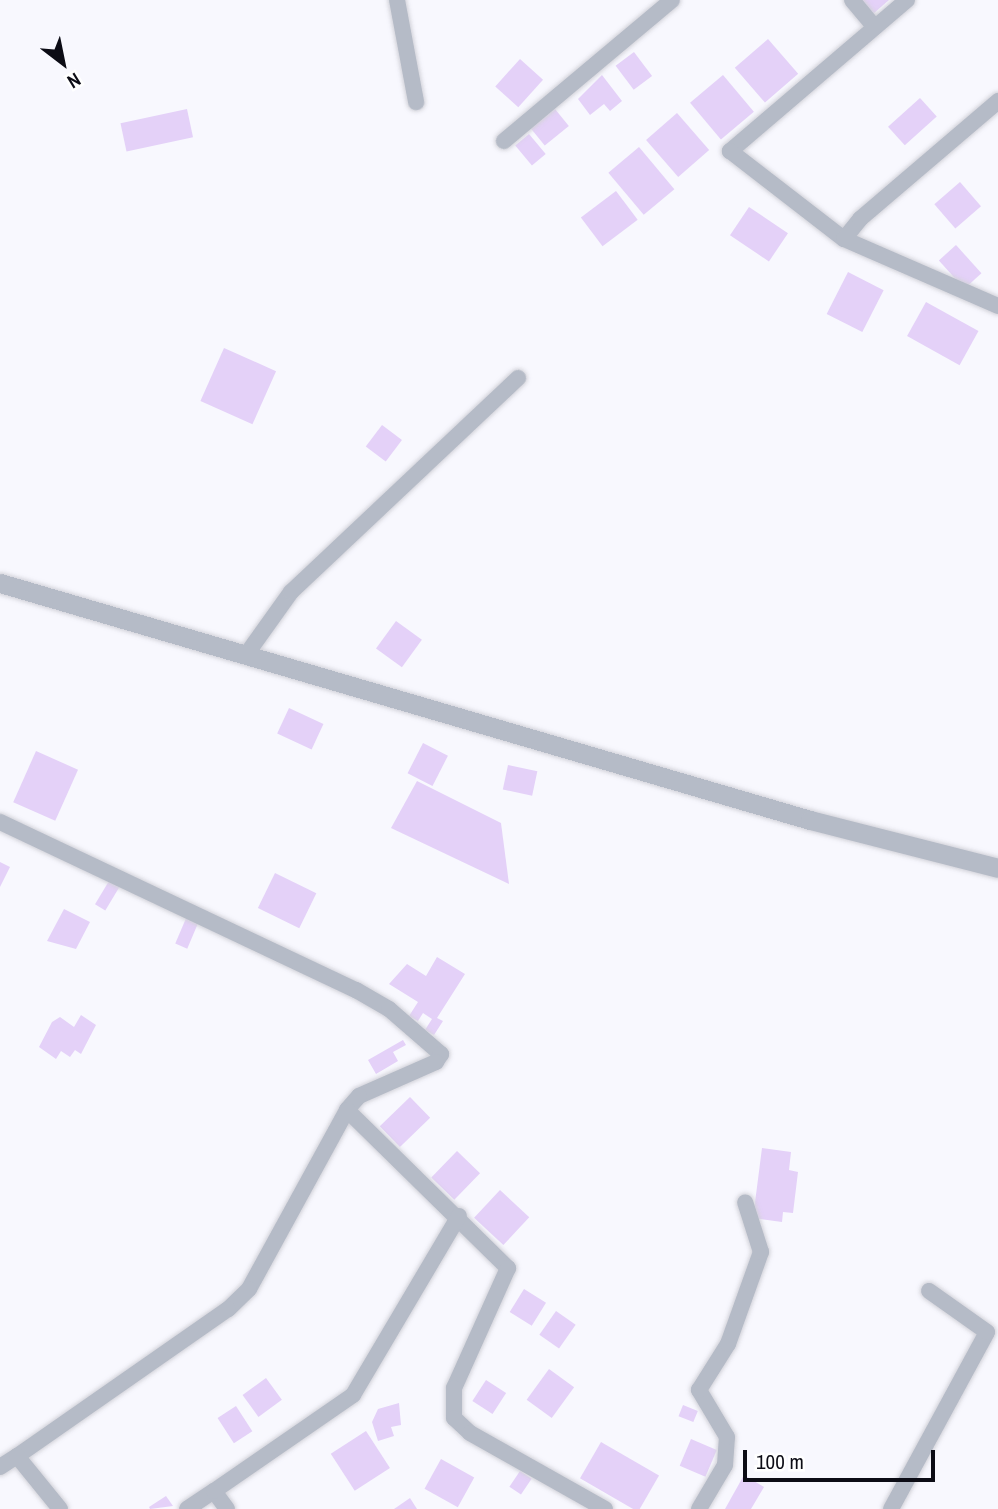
<!DOCTYPE html>
<style>
body{margin:0}
#map{position:relative;width:998px;height:1509px;overflow:hidden;background:#f8f8fe;font-family:"Archivo Narrow",sans-serif}
div>[style]{position:absolute}
.building>*{inset:0;background:#e4d1f8;transform-origin:0 0}
.roads{filter:drop-shadow(0 0 2px #d2d2d9) drop-shadow(0 0 2px #d2d2d9)}
.minor>*{height:16px;margin:-8px;padding:0 8px;transform-origin:8px;border-radius:8px;background:#b5bbc7}
.tertiary>*{height:19px;margin:-9.5px;padding:0 9.5px;transform-origin:9.5px;border-radius:9.5px;background:#b5bbc7}
span{translate:-50% -50%;white-space:nowrap;text-align:center;line-height:1.15;-webkit-text-stroke:7px #fff;paint-order:stroke}
.north{position:absolute;left:28px;top:28px;width:70px;height:70px;-webkit-text-stroke:5px #fff;paint-order:stroke;rotate:148deg;font-size:19px;font-weight:700;line-height:28px;text-align:center;color:#0c0c15}
.north::after{content:'';display:block;margin:auto;width:24px;height:32px;background:#0c0c15;clip-path:polygon(50% 0,100% 100%,50% 72%,0 100%)}
.scale{position:absolute;left:743px;top:1450px;width:192px;height:32px;box-sizing:border-box;border:4px solid #0c0c15;border-top:0;padding-left:9px;font-size:21px;line-height:24px;white-space:nowrap;color:#0c0c15;-webkit-text-stroke:5px #fff;paint-order:stroke}
</style>
<div id="map">
<div class="building">
<i style="clip-path:polygon(861px 0,889px 0,873px 14px)"></i>
<i style="left:768px;top:39px;width:46px;height:44px;rotate:49deg"></i>
<i style="left:634px;top:52px;width:30px;height:23px;rotate:53deg"></i>
<i style="left:520px;top:59px;width:31px;height:37px;rotate:42deg"></i>
<i style="clip-path:polygon(602px 75px,622px 101px,610px 111px,604px 104px,590px 115px,578px 99px)"></i>
<i style="left:723px;top:75px;width:48px;height:43px;rotate:50deg"></i>
<i style="left:920px;top:98px;width:25px;height:43px;rotate:48deg"></i>
<i style="left:187px;top:109px;width:29px;height:68px;rotate:78deg"></i>
<i style="left:555px;top:109px;width:22px;height:31px;rotate:51deg"></i>
<i style="left:677px;top:113px;width:49px;height:41px;rotate:49deg"></i>
<i style="left:529px;top:134px;width:26px;height:18px;rotate:50deg"></i>
<i style="left:639px;top:147px;width:55px;height:40px;rotate:50deg"></i>
<i style="left:960px;top:182px;width:32px;height:34px;rotate:49deg"></i>
<i style="left:616px;top:191px;width:36px;height:44px;rotate:53deg"></i>
<i style="left:749px;top:207px;width:47px;height:34px;rotate:34deg"></i>
<i style="left:956px;top:245px;width:38px;height:23px;rotate:48deg"></i>
<i style="left:848px;top:272px;width:40px;height:47px;rotate:27deg"></i>
<i style="left:926px;top:302px;width:60px;height:39px;rotate:29deg"></i>
<i style="left:224px;top:348px;width:57px;height:58px;rotate:24deg"></i>
<i style="left:382px;top:425px;width:25px;height:27px;rotate:37deg"></i>
<i style="left:396px;top:621px;width:32px;height:34px;rotate:36deg"></i>
<i style="left:289px;top:708px;width:38px;height:28px;rotate:25deg"></i>
<i style="left:423px;top:743px;width:28px;height:34px;rotate:27deg"></i>
<i style="left:36px;top:751px;width:46px;height:56px;rotate:24deg"></i>
<i style="left:508px;top:765px;width:30px;height:25px;rotate:12deg"></i>
<i style="clip-path:polygon(417px 781px,501px 823px,509px 884px,391px 828px)"></i>
<i style="clip-path:polygon(0 862px,10px 867px,0 887px)"></i>
<i style="left:275px;top:873px;width:46px;height:39px;rotate:26deg"></i>
<i style="left:112px;top:876px;width:12px;height:33px;rotate:31deg"></i>
<i style="clip-path:polygon(64px 909px,90px 922px,76px 949px,47px 941px)"></i>
<i style="left:187px;top:916px;width:13px;height:30px;rotate:23deg"></i>
<i style="clip-path:polygon(437px 957px,465px 974px,437px 1018px,443px 1021px,434px 1035px,425px 1030px,432px 1019px,423px 1013px,418px 1021px,409px 1016px,418px 1002px,389px 984px,407px 964px,426px 976px)"></i>
<i style="clip-path:polygon(81px 1015px,96px 1025px,81px 1054px,75px 1050px,70px 1057px,61px 1051px,56px 1059px,39px 1047px,52px 1022px,60px 1017px,74px 1027px)"></i>
<i style="clip-path:polygon(403px 1040px,406px 1045px,393px 1052px,398px 1061px,376px 1074px,368px 1060px)"></i>
<i style="left:410px;top:1097px;width:29px;height:42px;rotate:46deg"></i>
<i style="clip-path:polygon(762px 1148px,791px 1152px,789px 1170px,798px 1172px,793px 1213px,783px 1212px,782px 1222px,753px 1218px)"></i>
<i style="left:457px;top:1151px;width:32px;height:37px;rotate:44deg"></i>
<i style="left:500px;top:1190px;width:40px;height:38px;rotate:43deg"></i>
<i style="left:524px;top:1289px;width:26px;height:27px;rotate:32deg"></i>
<i style="left:556px;top:1311px;width:24px;height:29px;rotate:35deg"></i>
<i style="left:549px;top:1369px;width:31px;height:38px;rotate:36deg"></i>
<i style="left:266px;top:1378px;width:27px;height:29px;rotate:54deg"></i>
<i style="left:486px;top:1380px;width:24px;height:25px;rotate:33deg"></i>
<i style="clip-path:polygon(399px 1403px,401px 1425px,391px 1427px,394px 1436px,378px 1441px,372px 1422px,378px 1409px)"></i>
<i style="left:683px;top:1405px;width:16px;height:12px;rotate:22deg"></i>
<i style="left:236px;top:1406px;width:30px;height:22px;rotate:57deg"></i>
<i style="left:366px;top:1431px;width:44px;height:42px;rotate:57deg"></i>
<i style="left:691px;top:1439px;width:28px;height:29px;rotate:23deg"></i>
<i style="left:601px;top:1442px;width:67px;height:42px;rotate:30deg"></i>
<i style="left:441px;top:1459px;width:38px;height:34px;rotate:29deg"></i>
<i style="left:520px;top:1471px;width:14px;height:19px;rotate:34deg"></i>
<i style="clip-path:polygon(744px 1475px,764px 1487px,751px 1509px,725px 1509px)"></i>
<i style="clip-path:polygon(166px 1496px,173px 1506px,150px 1509px,149px 1507px)"></i>
<i style="clip-path:polygon(410px 1498px,417px 1509px,394px 1509px)"></i>
</div>
<div class="roads">
<div class="minor">
<i style="left:397px;top:0;width:104px;rotate:79.4deg"></i>
<i style="left:852px;top:0;width:35px;rotate:50deg"></i>
<i style="left:907px;top:0;width:233px;rotate:139.5deg"></i>
<i style="left:730px;top:151px;width:144px;rotate:37.7deg"></i>
<i style="left:844px;top:239px;width:168px;rotate:23.5deg"></i>
<i style="left:504px;top:141px;width:219px;rotate:-40deg"></i>
<i style="left:844px;top:239px;width:26px;rotate:-51deg"></i>
<i style="left:860px;top:219px;width:182px;rotate:-40.5deg"></i>
<i style="left:246px;top:655px;width:77px;rotate:-54.5deg"></i>
<i style="left:291px;top:592px;width:312px;rotate:-43.3deg"></i>
<i style="left:0;top:822px;width:394px;rotate:25.3deg"></i>
<i style="left:356px;top:990px;width:38px;rotate:30deg"></i>
<i style="left:389px;top:1009px;width:69px;rotate:40.9deg"></i>
<i style="left:441px;top:1054px;width:9px;rotate:122deg"></i>
<i style="left:436px;top:1062px;width:84px;rotate:156.2deg"></i>
<i style="left:359px;top:1096px;width:18px;rotate:131deg"></i>
<i style="left:347px;top:1110px;width:204px;rotate:118.7deg"></i>
<i style="left:249px;top:1289px;width:29px;rotate:136deg"></i>
<i style="left:228px;top:1309px;width:257px;rotate:145.1deg"></i>
<i style="left:347px;top:1110px;width:226px;rotate:44.5deg"></i>
<i style="left:508px;top:1268px;width:132px;rotate:114.2deg"></i>
<i style="left:454px;top:1388px;width:30px;rotate:90deg"></i>
<i style="left:454px;top:1418px;width:22px;rotate:43deg"></i>
<i style="left:470px;top:1433px;width:155px;rotate:29.4deg"></i>
<i style="left:0;top:1467px;width:20px;rotate:-33deg"></i>
<i style="left:17px;top:1456px;width:68px;rotate:50.9deg"></i>
<i style="left:187px;top:1509px;width:32px;rotate:-34deg"></i>
<i style="left:227px;top:1509px;width:22px;rotate:-126deg"></i>
<i style="left:214px;top:1491px;width:169px;rotate:-34.6deg"></i>
<i style="left:353px;top:1395px;width:208px;rotate:-59.4deg"></i>
<i style="left:699px;top:1509px;width:51px;rotate:-59.4deg"></i>
<i style="left:725px;top:1465px;width:28px;rotate:-86deg"></i>
<i style="left:727px;top:1437px;width:55px;rotate:-120.8deg"></i>
<i style="left:699px;top:1390px;width:54px;rotate:-57.8deg"></i>
<i style="left:728px;top:1344px;width:98px;rotate:-70.3deg"></i>
<i style="left:761px;top:1252px;width:52px;rotate:-107.7deg"></i>
<i style="left:891px;top:1509px;width:201px;rotate:-61.5deg"></i>
<i style="left:987px;top:1332px;width:71px;rotate:-144.7deg"></i>
</div>
<div class="tertiary">
<i style="left:0;top:583px;width:844px;rotate:16.31deg"></i>
<i style="left:810px;top:820px;width:194px;rotate:14.3deg"></i>
</div>
</div>
<div class="north">N</div>
<div class="scale">100 m</div>
</div>
